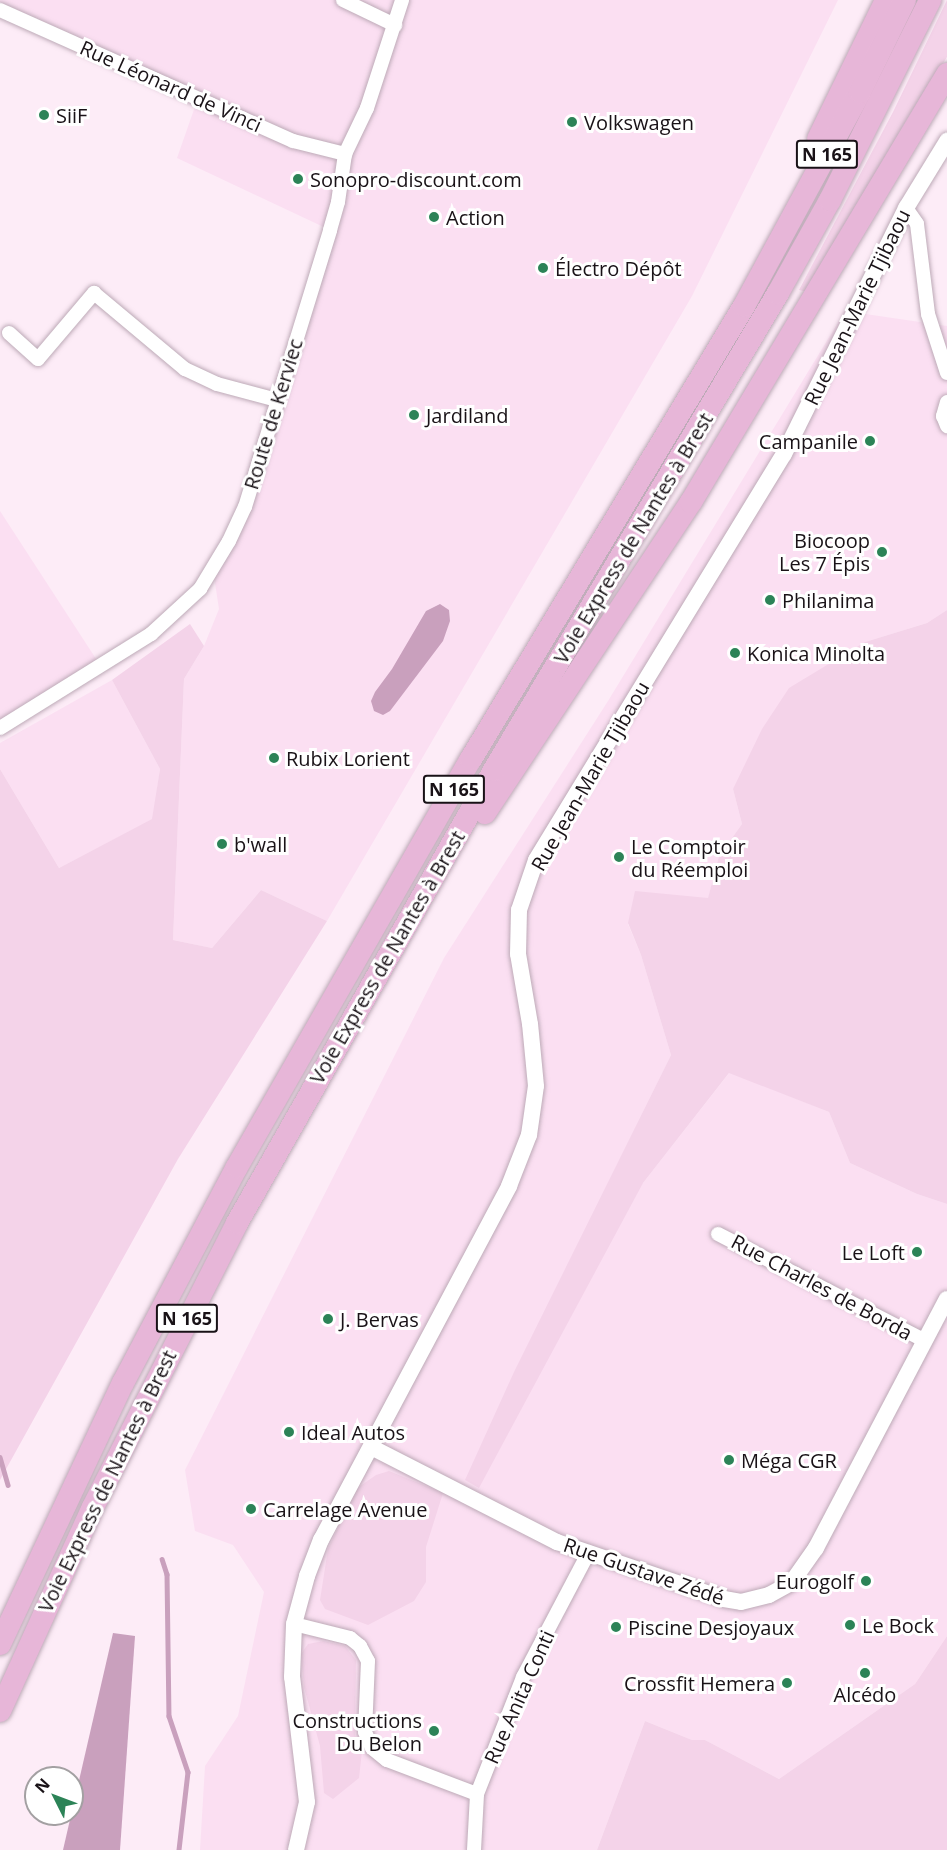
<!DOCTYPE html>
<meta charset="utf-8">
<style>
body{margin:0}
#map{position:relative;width:947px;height:1850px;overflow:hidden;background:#fdecf7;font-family:"Open Sans",sans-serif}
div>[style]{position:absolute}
.built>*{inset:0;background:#fbdff2}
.green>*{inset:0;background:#f4d3e9}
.water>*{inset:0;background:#c9a0bd}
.stream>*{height:4.5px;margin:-2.25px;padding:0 2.25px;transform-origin:2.25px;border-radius:2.25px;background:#c9a0bd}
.roads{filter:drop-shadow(0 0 2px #bdaab7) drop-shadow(0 0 2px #bdaab7)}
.minor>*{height:14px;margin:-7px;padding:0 7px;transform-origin:7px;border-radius:7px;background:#fff}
.tertiary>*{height:16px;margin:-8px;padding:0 8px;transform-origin:8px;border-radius:8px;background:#fff}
.trunk>*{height:22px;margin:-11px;padding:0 11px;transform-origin:11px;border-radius:11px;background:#e7b6d8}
.dots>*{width:16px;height:16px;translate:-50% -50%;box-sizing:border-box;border:3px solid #fff;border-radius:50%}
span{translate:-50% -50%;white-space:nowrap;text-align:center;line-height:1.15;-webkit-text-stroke:6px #fff;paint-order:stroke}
.shield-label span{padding:2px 4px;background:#fff;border:2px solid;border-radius:4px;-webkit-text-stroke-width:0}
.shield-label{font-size:18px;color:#191217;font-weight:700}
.street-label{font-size:20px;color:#191217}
.poi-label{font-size:20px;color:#191217}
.left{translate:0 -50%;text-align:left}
.right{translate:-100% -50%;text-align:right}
.north{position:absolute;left:24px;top:1766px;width:60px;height:60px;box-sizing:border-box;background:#fff;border:2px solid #a3a0a2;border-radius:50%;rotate:312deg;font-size:16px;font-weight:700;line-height:24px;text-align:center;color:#191217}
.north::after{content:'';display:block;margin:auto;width:21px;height:27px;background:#2c8357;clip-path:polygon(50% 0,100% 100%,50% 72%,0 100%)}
</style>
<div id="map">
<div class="built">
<i style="clip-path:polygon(0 0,838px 0,692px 296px,327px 921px,261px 890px,212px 948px,173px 940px,184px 679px,204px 646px,219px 609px,213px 570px,229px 541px,330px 230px,177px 158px,198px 98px,0 10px)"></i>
<i style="clip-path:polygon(845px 311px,947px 326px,947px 610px,927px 623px,865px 642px,733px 789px,742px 824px,719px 856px,708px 899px,628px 924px,641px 955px,671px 1055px,615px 1169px,643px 1183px,730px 1072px,829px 1112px,850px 1163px,917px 1194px,947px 1204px,947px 1636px,915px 1684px,779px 1779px,705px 1740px,692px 1740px,645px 1721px,597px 1850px,200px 1850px,205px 1766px,238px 1716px,264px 1592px,233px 1545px,195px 1531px,185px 1470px,444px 958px,608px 701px)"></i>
<i style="clip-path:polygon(0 511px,100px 665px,0 728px)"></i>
<i style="clip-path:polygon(112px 680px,160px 769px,153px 819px,59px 868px,0 769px,0 743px)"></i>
</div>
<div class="green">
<i style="clip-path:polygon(947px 0,947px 57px,904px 124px,808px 292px,799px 290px,893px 112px)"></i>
<i style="clip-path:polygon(947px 610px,947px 1204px,917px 1194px,850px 1163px,829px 1112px,729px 1073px,643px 1183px,479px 1488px,465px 1480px,514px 1372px,671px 1055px,641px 955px,628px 923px,635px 891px,708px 898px,719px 856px,742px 824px,733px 789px,762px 729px,789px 688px,865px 642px,927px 623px)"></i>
<i style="clip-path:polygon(190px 624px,204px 646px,184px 679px,173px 940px,212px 948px,261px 890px,327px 921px,178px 1159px,0 1480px,0 769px,59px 868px,152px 819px,160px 769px,112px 680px)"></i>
<i style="clip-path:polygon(389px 1471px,443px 1493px,426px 1547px,426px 1582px,414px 1601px,368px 1625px,325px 1609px,320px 1600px,328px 1549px,356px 1489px,376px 1475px)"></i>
<i style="clip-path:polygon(947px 1636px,947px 1850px,597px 1850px,645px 1721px,692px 1740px,705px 1740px,779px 1779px,915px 1684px)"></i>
<i style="clip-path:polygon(323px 1641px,345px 1646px,356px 1660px,355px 1735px,362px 1751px,359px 1778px,333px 1799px,324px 1793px,320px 1746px,304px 1687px,301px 1654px,308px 1644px)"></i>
</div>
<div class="water">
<i style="clip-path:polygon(440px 604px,449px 610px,450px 621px,443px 641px,390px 711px,383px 715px,374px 711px,371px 701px,375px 692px,392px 669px,426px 611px)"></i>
<i style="clip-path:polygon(113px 1633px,135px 1636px,120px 1850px,63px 1850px)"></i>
</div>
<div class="stream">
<i style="left:0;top:1457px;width:29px;rotate:74deg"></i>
<i style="left:162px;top:1559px;width:16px;rotate:72deg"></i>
<i style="left:167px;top:1574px;width:142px;rotate:89.2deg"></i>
<i style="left:169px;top:1716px;width:59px;rotate:71.3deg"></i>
<i style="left:188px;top:1772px;width:79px;rotate:96.6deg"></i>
</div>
<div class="roads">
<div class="minor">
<i style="left:343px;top:0;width:58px;rotate:25.7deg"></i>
<i style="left:0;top:10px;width:321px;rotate:24.1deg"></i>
<i style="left:293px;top:141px;width:54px;rotate:14deg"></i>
<i style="left:906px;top:208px;width:19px;rotate:55deg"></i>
<i style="left:917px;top:224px;width:91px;rotate:83deg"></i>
<i style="left:928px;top:314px;width:62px;rotate:72.1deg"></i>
<i style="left:9px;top:333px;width:39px;rotate:42deg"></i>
<i style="left:38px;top:359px;width:87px;rotate:-49.7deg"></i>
<i style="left:94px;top:293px;width:119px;rotate:39.9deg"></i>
<i style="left:185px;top:369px;width:35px;rotate:25deg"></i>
<i style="left:217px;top:384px;width:62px;rotate:14.9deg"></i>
<i style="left:947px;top:402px;width:15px;rotate:106deg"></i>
<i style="left:943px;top:416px;width:11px;rotate:68deg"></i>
<i style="left:0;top:728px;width:178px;rotate:-31.9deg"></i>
<i style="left:151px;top:634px;width:67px;rotate:-42.6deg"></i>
<i style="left:200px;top:589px;width:56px;rotate:-58.9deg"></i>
<i style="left:229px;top:541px;width:38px;rotate:-65deg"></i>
<i style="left:245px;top:507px;width:290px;rotate:-72.9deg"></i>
<i style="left:330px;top:230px;width:29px;rotate:-74deg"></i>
<i style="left:338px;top:202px;width:49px;rotate:-81.7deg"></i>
<i style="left:345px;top:154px;width:51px;rotate:-64.4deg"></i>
<i style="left:367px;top:108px;width:114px;rotate:-72deg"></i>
<i style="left:718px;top:1234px;width:233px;rotate:27.3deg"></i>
<i style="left:294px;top:1624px;width:58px;rotate:14deg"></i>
<i style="left:350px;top:1638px;width:13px;rotate:39deg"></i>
<i style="left:360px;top:1646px;width:17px;rotate:62deg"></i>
<i style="left:368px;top:1661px;width:71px;rotate:92.4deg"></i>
<i style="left:365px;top:1732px;width:17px;rotate:66deg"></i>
<i style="left:372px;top:1748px;width:19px;rotate:39deg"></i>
<i style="left:387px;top:1760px;width:96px;rotate:20.7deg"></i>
<i style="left:474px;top:1850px;width:56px;rotate:-86.9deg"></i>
<i style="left:477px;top:1794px;width:126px;rotate:-68.5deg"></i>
<i style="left:523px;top:1677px;width:141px;rotate:-62.2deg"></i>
</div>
<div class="tertiary">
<i style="left:371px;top:1447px;width:209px;rotate:27.1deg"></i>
<i style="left:557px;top:1542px;width:176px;rotate:18.8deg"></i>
<i style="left:724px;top:1599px;width:17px;rotate:10deg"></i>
<i style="left:741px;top:1602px;width:29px;rotate:-14deg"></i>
<i style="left:769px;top:1595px;width:26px;rotate:-29deg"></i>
<i style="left:792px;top:1582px;width:42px;rotate:-54.8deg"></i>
<i style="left:816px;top:1548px;width:281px;rotate:-62.3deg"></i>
<i style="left:296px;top:1850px;width:49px;rotate:-77.1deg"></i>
<i style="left:307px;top:1802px;width:126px;rotate:-96.8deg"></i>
<i style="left:292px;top:1677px;width:53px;rotate:-87.8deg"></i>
<i style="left:294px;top:1624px;width:50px;rotate:-74.8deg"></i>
<i style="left:307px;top:1576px;width:39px;rotate:-69deg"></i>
<i style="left:321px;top:1540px;width:401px;rotate:-62deg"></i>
<i style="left:509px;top:1186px;width:55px;rotate:-68.6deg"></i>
<i style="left:529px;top:1135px;width:49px;rotate:-81.9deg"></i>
<i style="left:536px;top:1086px;width:62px;rotate:-95.5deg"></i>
<i style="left:530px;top:1024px;width:71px;rotate:-99.7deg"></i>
<i style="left:518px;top:954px;width:44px;rotate:-88.7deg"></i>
<i style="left:519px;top:910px;width:53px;rotate:-71.2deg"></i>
<i style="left:536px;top:860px;width:476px;rotate:-58.6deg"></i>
<i style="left:784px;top:454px;width:275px;rotate:-63.6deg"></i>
<i style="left:906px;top:208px;width:79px;rotate:-58.5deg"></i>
</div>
<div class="trunk">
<i style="left:818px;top:139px;width:155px;rotate:-63.9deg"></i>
<i style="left:485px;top:813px;width:373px;rotate:-56.5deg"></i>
<i style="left:691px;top:502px;width:499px;rotate:-59.1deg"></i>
<i style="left:0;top:1644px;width:289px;rotate:-64.8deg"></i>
<i style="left:123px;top:1383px;width:244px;rotate:-62.2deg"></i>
<i style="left:237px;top:1167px;width:470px;rotate:-60.2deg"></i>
<i style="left:471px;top:759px;width:529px;rotate:-58.92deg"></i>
<i style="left:744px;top:306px;width:243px;rotate:-61.5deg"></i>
<i style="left:860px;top:92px;width:102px;rotate:-63.9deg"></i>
<i style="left:0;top:1711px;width:224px;rotate:-65.5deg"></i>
<i style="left:93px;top:1507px;width:318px;rotate:-63.1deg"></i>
<i style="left:237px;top:1223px;width:521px;rotate:-60.43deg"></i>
<i style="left:494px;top:770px;width:555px;rotate:-59.23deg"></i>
<i style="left:778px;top:293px;width:107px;rotate:-60.8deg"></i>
<i style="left:830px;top:200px;width:224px;rotate:-63.4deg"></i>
</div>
</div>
<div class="dots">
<i style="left:44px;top:115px;background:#2c8357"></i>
<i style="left:572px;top:122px;background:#2c8357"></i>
<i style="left:298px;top:179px;background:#2c8357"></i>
<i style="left:434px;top:217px;background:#2c8357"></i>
<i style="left:543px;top:268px;background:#2c8357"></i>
<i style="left:414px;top:415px;background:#2c8357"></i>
<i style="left:870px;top:441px;background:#2c8357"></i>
<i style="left:882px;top:552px;background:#2c8357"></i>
<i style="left:770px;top:600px;background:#2c8357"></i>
<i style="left:735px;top:653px;background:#2c8357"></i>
<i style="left:274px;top:758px;background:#2c8357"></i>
<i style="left:222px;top:844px;background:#2c8357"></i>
<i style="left:619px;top:857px;background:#2c8357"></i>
<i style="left:917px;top:1252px;background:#2c8357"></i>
<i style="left:328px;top:1319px;background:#2c8357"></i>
<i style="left:289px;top:1432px;background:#2c8357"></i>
<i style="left:729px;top:1460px;background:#2c8357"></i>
<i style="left:251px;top:1509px;background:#2c8357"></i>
<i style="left:866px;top:1581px;background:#2c8357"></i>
<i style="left:850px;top:1625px;background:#2c8357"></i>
<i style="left:616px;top:1627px;background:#2c8357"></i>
<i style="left:865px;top:1673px;background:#2c8357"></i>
<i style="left:787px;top:1683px;background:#2c8357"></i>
<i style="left:434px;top:1731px;background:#2c8357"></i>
</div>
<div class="shield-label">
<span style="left:827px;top:154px">N 165</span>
<span style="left:454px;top:789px">N 165</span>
<span style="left:187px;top:1318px">N 165</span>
</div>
<div class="street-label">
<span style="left:171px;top:86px;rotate:24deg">Rue Léonard de Vinci</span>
<span style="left:857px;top:307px;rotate:-64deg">Rue Jean-Marie Tjibaou</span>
<span style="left:273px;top:414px;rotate:-73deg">Route de Kerviec</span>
<span style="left:633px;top:538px;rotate:-59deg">Voie Express de Nantes à Brest</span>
<span style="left:590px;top:776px;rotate:-60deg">Rue Jean-Marie Tjibaou</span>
<span style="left:387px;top:957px;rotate:-60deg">Voie Express de Nantes à Brest</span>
<span style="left:822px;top:1287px;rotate:28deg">Rue Charles de Borda</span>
<span style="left:107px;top:1481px;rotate:-64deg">Voie Express de Nantes à Brest</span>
<span style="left:644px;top:1571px;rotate:19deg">Rue Gustave Zédé</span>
<span style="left:519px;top:1697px;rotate:-66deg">Rue Anita Conti</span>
</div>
<div class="poi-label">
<span class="left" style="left:56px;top:115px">SiiF</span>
<span class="left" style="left:584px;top:122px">Volkswagen</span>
<span class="left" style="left:310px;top:179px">Sonopro-discount.com</span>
<span class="left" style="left:446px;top:217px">Action</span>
<span class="left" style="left:555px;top:268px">Électro Dépôt</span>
<span class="left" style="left:426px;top:415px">Jardiland</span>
<span class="right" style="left:858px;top:441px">Campanile</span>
<span class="right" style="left:870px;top:552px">Biocoop<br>Les 7 Épis</span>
<span class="left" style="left:782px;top:600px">Philanima</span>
<span class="left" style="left:747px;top:653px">Konica Minolta</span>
<span class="left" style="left:286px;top:758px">Rubix Lorient</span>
<span class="left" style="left:234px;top:844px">b'wall</span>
<span class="left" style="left:631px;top:858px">Le Comptoir<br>du Réemploi</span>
<span class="right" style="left:905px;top:1252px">Le Loft</span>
<span class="left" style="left:340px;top:1319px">J. Bervas</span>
<span class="left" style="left:301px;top:1432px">Ideal Autos</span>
<span class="left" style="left:741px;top:1460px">Méga CGR</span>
<span class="left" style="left:263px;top:1509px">Carrelage Avenue</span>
<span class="right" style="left:854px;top:1581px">Eurogolf</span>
<span class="left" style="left:862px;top:1625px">Le Bock</span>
<span class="left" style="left:628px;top:1627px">Piscine Desjoyaux</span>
<span class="right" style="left:775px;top:1683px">Crossfit Hemera</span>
<span style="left:865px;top:1694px">Alcédo</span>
<span class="right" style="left:422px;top:1732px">Constructions<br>Du Belon</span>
</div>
<div class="north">N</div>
</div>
